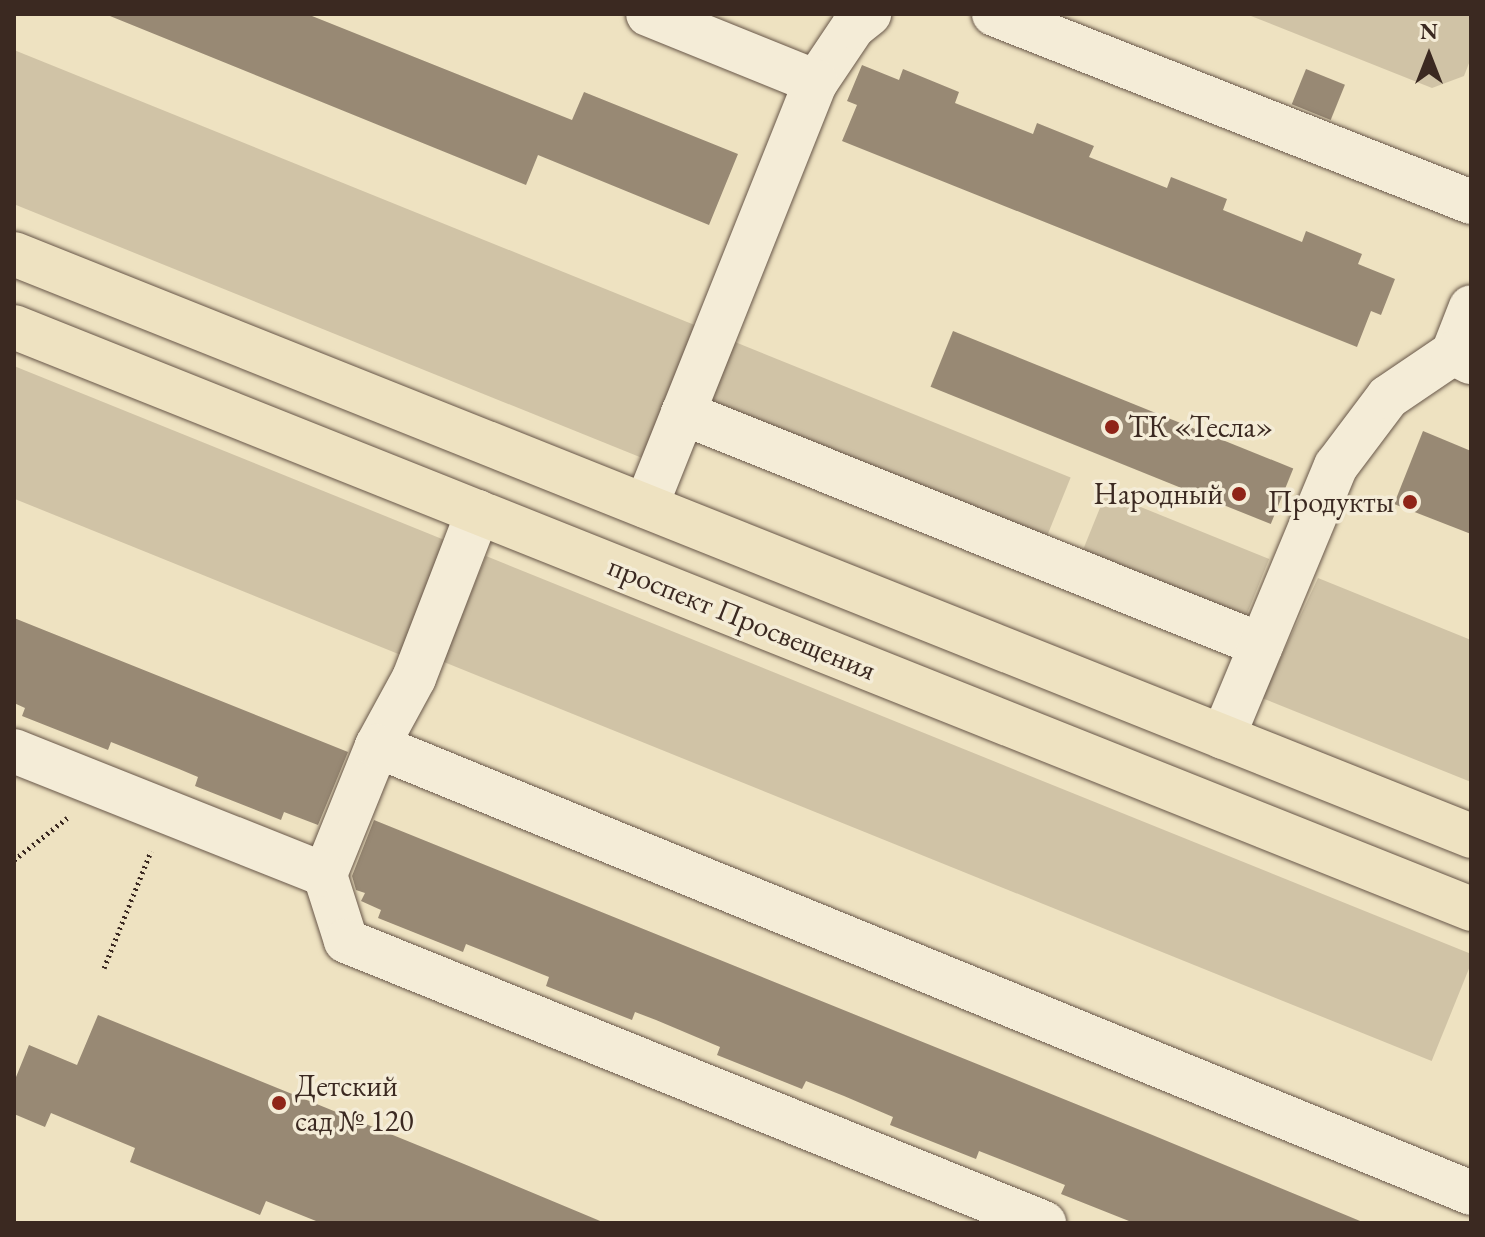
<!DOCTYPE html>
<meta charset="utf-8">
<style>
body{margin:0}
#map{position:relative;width:1485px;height:1237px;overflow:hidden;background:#eee2c1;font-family:"EB Garamond",serif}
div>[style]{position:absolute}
.green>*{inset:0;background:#d0c3a6;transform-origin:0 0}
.building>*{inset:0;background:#988974;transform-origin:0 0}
.path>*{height:5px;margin-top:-2.5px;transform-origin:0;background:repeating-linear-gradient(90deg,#3b2921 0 2px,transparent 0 6px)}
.roads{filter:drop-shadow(0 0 2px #685749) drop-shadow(0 0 2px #685749)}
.minor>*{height:44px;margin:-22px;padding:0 22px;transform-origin:22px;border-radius:22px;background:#f4ecd7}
.major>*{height:44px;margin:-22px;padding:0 22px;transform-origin:22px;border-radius:22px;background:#eee2c1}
.dots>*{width:22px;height:22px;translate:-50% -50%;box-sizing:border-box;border:4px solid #f4ecd7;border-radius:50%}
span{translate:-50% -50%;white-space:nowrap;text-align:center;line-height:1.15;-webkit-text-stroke:7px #f4ecd7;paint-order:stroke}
.poi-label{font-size:30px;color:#3b2921}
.left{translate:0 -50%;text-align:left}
.right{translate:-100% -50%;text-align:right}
.street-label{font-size:30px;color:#3b2921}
.frame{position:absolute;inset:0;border:16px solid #3b2921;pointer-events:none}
.north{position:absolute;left:1389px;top:16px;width:80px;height:80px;-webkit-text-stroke:6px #f4ecd7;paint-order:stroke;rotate:0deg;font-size:22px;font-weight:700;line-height:32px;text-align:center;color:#3b2921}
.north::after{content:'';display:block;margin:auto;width:28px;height:36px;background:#3b2921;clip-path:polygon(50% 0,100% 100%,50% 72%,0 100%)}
</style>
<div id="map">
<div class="green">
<i style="clip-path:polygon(1246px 14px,1471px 14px,1471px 58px,1464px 76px,1432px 88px)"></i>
<i style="left:14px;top:50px;width:738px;height:143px;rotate:22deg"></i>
<i style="left:735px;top:342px;width:362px;height:68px;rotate:22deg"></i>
<i style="left:14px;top:366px;width:467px;height:123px;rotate:22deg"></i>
<i style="left:1106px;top:493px;width:176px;height:68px;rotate:22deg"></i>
<i style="left:486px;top:556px;width:1066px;height:114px;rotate:22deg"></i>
<i style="clip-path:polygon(1318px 578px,1471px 640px,1471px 782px,1262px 698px)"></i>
</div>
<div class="building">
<i style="clip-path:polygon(105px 14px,307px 14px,572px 120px,584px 92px,738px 154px,709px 225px,538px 155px,526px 185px)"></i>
<i style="clip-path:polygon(862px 65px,899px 80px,903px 69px,959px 92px,955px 103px,1033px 134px,1037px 123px,1094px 146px,1089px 157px,1167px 188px,1171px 177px,1227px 199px,1223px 210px,1302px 242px,1306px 231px,1362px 254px,1358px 264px,1395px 279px,1381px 315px,1371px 311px,1357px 347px,842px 141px,857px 105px,847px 101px)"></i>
<i style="left:1306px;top:69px;width:42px;height:38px;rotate:22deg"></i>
<i style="left:953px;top:331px;width:367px;height:60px;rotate:22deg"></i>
<i style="clip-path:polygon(1423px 431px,1471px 451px,1471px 534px,1394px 504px)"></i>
<i style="clip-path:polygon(14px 618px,348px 752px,318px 825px,284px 812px,281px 820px,195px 786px,198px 777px,179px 769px,111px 742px,108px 750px,22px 716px,25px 708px,14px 703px)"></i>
<i style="clip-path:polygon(374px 820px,1150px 1134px,1365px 1223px,1134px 1223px,1061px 1194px,1065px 1185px,1045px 1177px,979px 1151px,976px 1159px,890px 1125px,893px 1117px,844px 1096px,806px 1081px,802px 1089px,717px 1055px,720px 1047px,656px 1020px,635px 1012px,632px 1020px,546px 986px,549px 977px,509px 961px,466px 944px,463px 952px,378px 918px,381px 910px,361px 901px,365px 893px,356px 890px,352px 876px)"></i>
<i style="clip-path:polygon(98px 1015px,464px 1164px,605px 1223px,321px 1223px,266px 1201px,260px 1215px,130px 1162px,135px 1148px,51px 1113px,45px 1127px,14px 1114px,14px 1082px,29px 1045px,77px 1065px)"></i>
</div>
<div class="path">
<i style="left:14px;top:860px;width:68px;rotate:-38.4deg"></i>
<i style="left:104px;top:968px;width:126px;rotate:-68.1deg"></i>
</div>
<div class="roads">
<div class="minor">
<i style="left:994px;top:14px;width:513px;rotate:21.51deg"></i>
<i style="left:816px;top:82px;width:66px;rotate:-56.1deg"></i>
<i style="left:853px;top:27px;width:21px;rotate:-39deg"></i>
<i style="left:1453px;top:353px;width:49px;rotate:-68.6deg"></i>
<i style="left:683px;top:413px;width:623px;rotate:21.87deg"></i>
<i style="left:646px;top:506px;width:457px;rotate:-68.2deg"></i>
<i style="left:816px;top:82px;width:181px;rotate:-158deg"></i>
<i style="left:478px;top:512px;width:178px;rotate:111.1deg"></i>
<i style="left:414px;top:678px;width:77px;rotate:118.6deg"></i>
<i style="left:377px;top:746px;width:139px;rotate:112deg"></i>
<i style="left:325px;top:875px;width:69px;rotate:72.3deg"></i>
<i style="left:346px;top:941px;width:753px;rotate:22deg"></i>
<i style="left:1223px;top:737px;width:294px;rotate:-67.4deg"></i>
<i style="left:1336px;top:466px;width:86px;rotate:-53deg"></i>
<i style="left:1388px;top:397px;width:78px;rotate:-34.1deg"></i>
<i style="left:1453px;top:353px;width:20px;rotate:27deg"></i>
<i style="left:377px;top:746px;width:1182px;rotate:22.22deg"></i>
<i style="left:14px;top:751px;width:335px;rotate:21.7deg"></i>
</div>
<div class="major">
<i style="left:14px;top:254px;width:1569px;rotate:21.77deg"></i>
<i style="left:14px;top:327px;width:1569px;rotate:21.77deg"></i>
</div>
</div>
<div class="dots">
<i style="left:1112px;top:427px;background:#8f2418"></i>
<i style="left:1239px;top:494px;background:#8f2418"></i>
<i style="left:1410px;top:502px;background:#8f2418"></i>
<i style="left:279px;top:1103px;background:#8f2418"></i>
</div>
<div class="poi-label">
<span class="left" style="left:1128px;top:427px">ТК «Тесла»</span>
<span class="right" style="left:1223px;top:494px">Народный</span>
<span class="right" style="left:1394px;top:502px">Продукты</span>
<span class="left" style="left:295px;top:1103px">Детский<br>сад № 120</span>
</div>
<div class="street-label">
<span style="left:742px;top:618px;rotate:22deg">проспект Просвещения</span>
</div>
<div class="frame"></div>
<div class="north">N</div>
</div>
